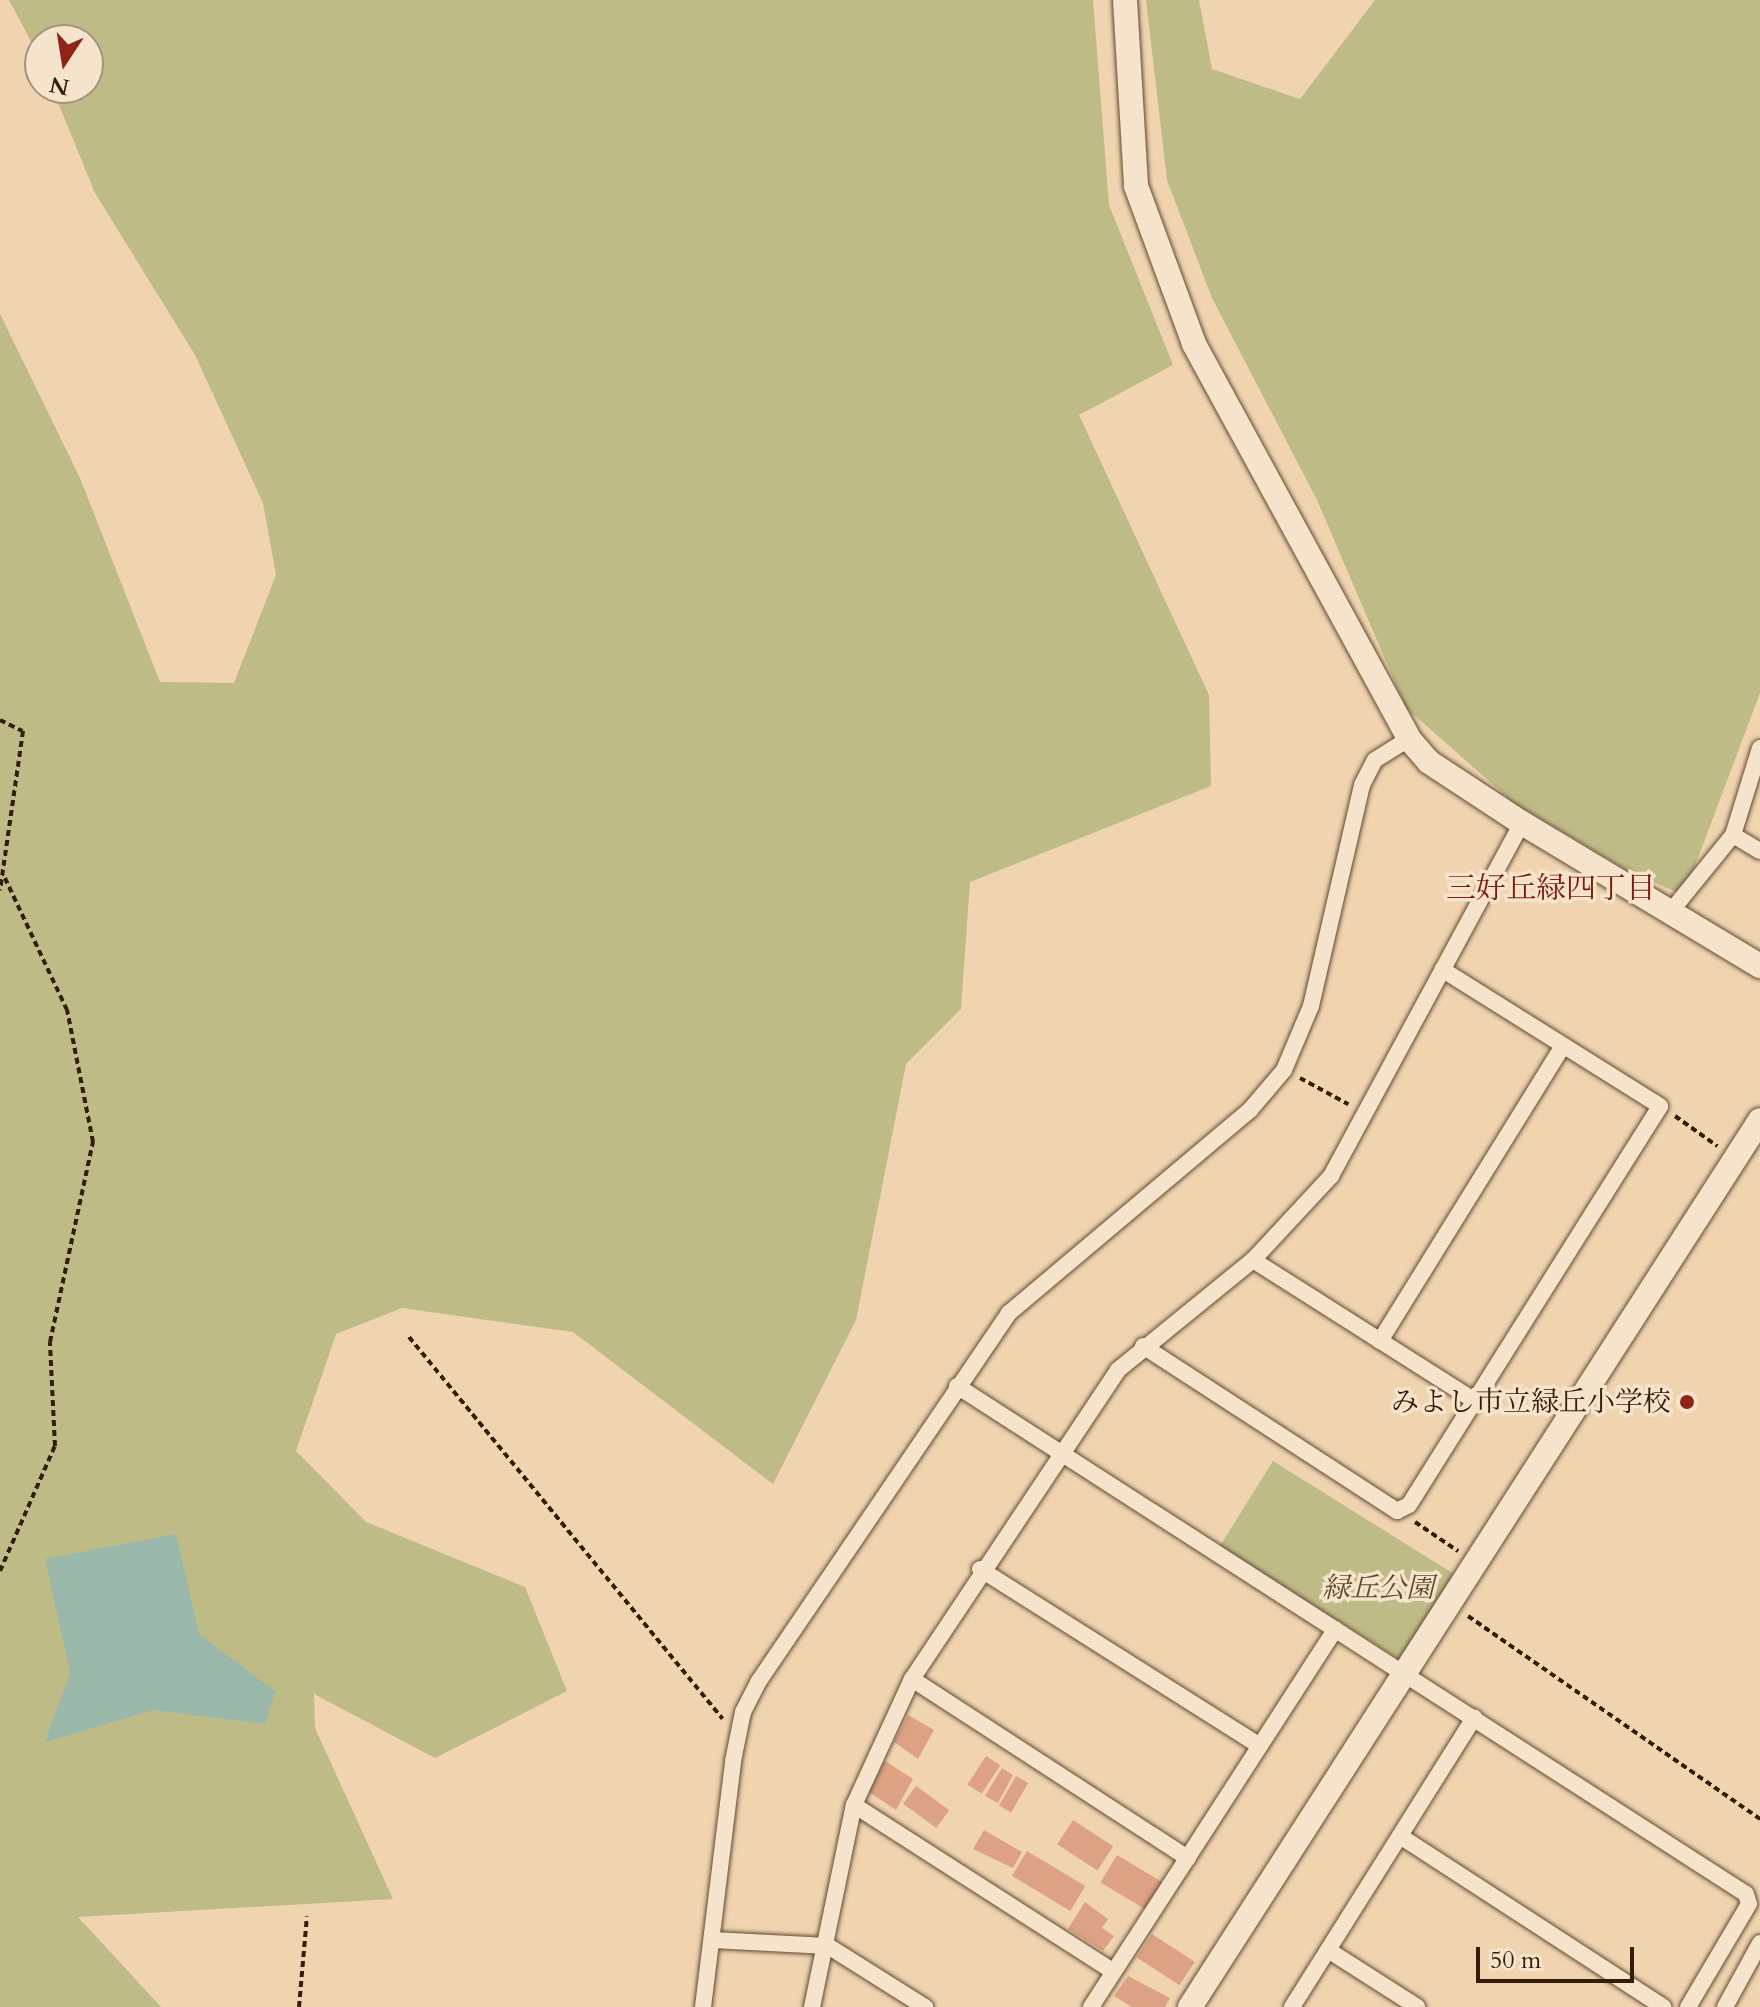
<!DOCTYPE html>
<meta charset="utf-8">
<style>
body{margin:0}
#map{position:relative;width:1760px;height:2007px;overflow:hidden;background:#efd4af;font-family:Cardo,"Noto Serif JP",serif}
div>[style]{position:absolute}
.green>*{inset:0;background:#bebb87;transform-origin:0 0}
.water>*{inset:0;background:#9ab8aa}
.building>*{inset:0;background:#dda283;transform-origin:0 0}
.path>*{height:4px;margin-top:-2px;transform-origin:0;background:repeating-linear-gradient(90deg,#331c08 0 6px,transparent 0 10px)}
.roads{filter:drop-shadow(0 0 2px #624a32) drop-shadow(0 0 2px #624a32)}
.street>*{height:16px;margin:-8px;padding:0 8px;transform-origin:8px;border-radius:8px;background:#f5e3cb}
.secondary>*{height:24px;margin:-12px;padding:0 12px;transform-origin:12px;border-radius:12px;background:#f5e3cb}
.dots>*{width:22px;height:22px;translate:-50% -50%;box-sizing:border-box;border:4px solid #f5e3cb;border-radius:50%}
span{translate:-50% -50%;white-space:nowrap;text-align:center;line-height:1.15;-webkit-text-stroke:7px #f5e3cb;paint-order:stroke}
.poi-label{font-size:28px;color:#331c08}
.right{translate:-100% -50%;text-align:right}
.park-label{font-size:28px;color:#5d4c2e;font-style:italic}
.neighbourhood-label{font-size:30px;color:#7a1f14}
.north{position:absolute;left:24px;top:24px;width:80px;height:80px;box-sizing:border-box;background:#f5e3cb;border:2px solid #a7937d;border-radius:50%;rotate:192deg;font-size:22px;font-weight:700;line-height:32px;text-align:center;color:#331c08}
.north::after{content:'';display:block;margin:auto;width:28px;height:36px;background:#8f2418;clip-path:polygon(50% 0,100% 100%,50% 72%,0 100%)}
.scale{position:absolute;left:1476px;top:1947px;width:158px;height:36px;box-sizing:border-box;border:4px solid #331c08;border-top:0;padding-left:10px;font-size:24px;line-height:28px;white-space:nowrap;color:#331c08;-webkit-text-stroke:6px #f5e3cb;paint-order:stroke}
</style>
<div id="map">
<div class="green">
<i style="clip-path:polygon(9px 0,1093px 0,1109px 205px,1173px 365px,1079px 415px,1209px 695px,1211px 786px,970px 882px,961px 1009px,906px 1064px,856px 1320px,773px 1484px,573px 1332px,402px 1308px,336px 1334px,296px 1451px,366px 1522px,525px 1587px,567px 1691px,435px 1758px,314px 1694px,315px 1728px,393px 1899px,78px 1917px,161px 2007px,0 2007px,0 314px,80px 478px,160px 682px,234px 683px,276px 575px,263px 503px,195px 355px,95px 193px,52px 88px,88px 88px,88px 40px,40px 40px,40px 58px)"></i>
<i style="clip-path:polygon(1146px 0,1199px 0,1212px 69px,1300px 99px,1375px 0,1760px 0,1760px 693px,1684px 895px,1632px 873px,1514px 803px,1406px 708px,1317px 500px,1212px 298px,1167px 180px)"></i>
<i style="left:1273px;top:1461px;width:213px;height:101px;rotate:32deg"></i>
</div>
<div class="water">
<i style="clip-path:polygon(176px 1534px,199px 1634px,275px 1691px,266px 1724px,153px 1710px,45px 1742px,70px 1672px,45px 1559px)"></i>
</div>
<div class="building">
<i style="clip-path:polygon(908px 1715px,934px 1730px,918px 1759px,894px 1742px)"></i>
<i style="left:986px;top:1756px;width:17px;height:34px;rotate:33deg"></i>
<i style="clip-path:polygon(885px 1761px,913px 1779px,896px 1810px,869px 1792px)"></i>
<i style="clip-path:polygon(1002px 1768px,1013px 1775px,998px 1803px,985px 1796px)"></i>
<i style="left:1016px;top:1776px;width:14px;height:34px;rotate:30deg"></i>
<i style="left:916px;top:1786px;width:41px;height:22px;rotate:36deg"></i>
<i style="left:1073px;top:1820px;width:48px;height:29px;rotate:33deg"></i>
<i style="clip-path:polygon(984px 1830px,1022px 1852px,1013px 1868px,973px 1849px)"></i>
<i style="left:1027px;top:1851px;width:68px;height:29px;rotate:31deg"></i>
<i style="left:1117px;top:1855px;width:55px;height:32px;rotate:31deg"></i>
<i style="clip-path:polygon(1085px 1902px,1108px 1919px,1102px 1928px,1114px 1936px,1103px 1951px,1068px 1929px)"></i>
<i style="left:1152px;top:1934px;width:51px;height:28px;rotate:33deg"></i>
<i style="clip-path:polygon(1128px 1976px,1170px 1998px,1165px 2007px,1132px 2007px,1114px 1996px)"></i>
</div>
<div class="path">
<i style="left:0;top:720px;width:25px;rotate:26deg"></i>
<i style="left:23px;top:731px;width:161px;rotate:98.2deg"></i>
<i style="left:1300px;top:1078px;width:55px;rotate:28.4deg"></i>
<i style="left:1675px;top:1116px;width:52px;rotate:35.5deg"></i>
<i style="left:409px;top:1337px;width:494px;rotate:50.6deg"></i>
<i style="left:1415px;top:1522px;width:52px;rotate:34deg"></i>
<i style="left:0;top:1571px;width:137px;rotate:-66.3deg"></i>
<i style="left:55px;top:1446px;width:104px;rotate:-92.8deg"></i>
<i style="left:50px;top:1342px;width:205px;rotate:-77.9deg"></i>
<i style="left:93px;top:1142px;width:135px;rotate:-101.1deg"></i>
<i style="left:67px;top:1010px;width:146px;rotate:-115.2deg"></i>
<i style="left:1468px;top:1616px;width:356px;rotate:34.8deg"></i>
<i style="left:299px;top:2007px;width:91px;rotate:-85deg"></i>
</div>
<div class="roads">
<div class="street">
<i style="left:1733px;top:835px;width:31px;rotate:31deg"></i>
<i style="left:1672px;top:910px;width:97px;rotate:-50.9deg"></i>
<i style="left:1733px;top:835px;width:91px;rotate:-72.8deg"></i>
<i style="left:1253px;top:1260px;width:262px;rotate:32.4deg"></i>
<i style="left:1380px;top:1341px;width:347px;rotate:-58.2deg"></i>
<i style="left:1143px;top:1346px;width:303px;rotate:33deg"></i>
<i style="left:1397px;top:1511px;width:13px;rotate:-27deg"></i>
<i style="left:1409px;top:1505px;width:471px;rotate:-57.8deg"></i>
<i style="left:1660px;top:1106px;width:257px;rotate:-147.9deg"></i>
<i style="left:957px;top:1386px;width:938px;rotate:32.78deg"></i>
<i style="left:1746px;top:1894px;width:10px;rotate:73deg"></i>
<i style="left:1749px;top:1904px;width:120px;rotate:120.6deg"></i>
<i style="left:980px;top:1569px;width:331px;rotate:32.3deg"></i>
<i style="left:912px;top:1679px;width:329px;rotate:33deg"></i>
<i style="left:854px;top:1805px;width:308px;rotate:32.7deg"></i>
<i style="left:1400px;top:1836px;width:314px;rotate:33deg"></i>
<i style="left:712px;top:1940px;width:116px;rotate:3deg"></i>
<i style="left:828px;top:1946px;width:115px;rotate:32.2deg"></i>
<i style="left:1328px;top:1950px;width:106px;rotate:32.6deg"></i>
<i style="left:703px;top:2007px;width:248px;rotate:-83deg"></i>
<i style="left:733px;top:1761px;width:50px;rotate:-78.5deg"></i>
<i style="left:743px;top:1712px;width:35px;rotate:-63deg"></i>
<i style="left:759px;top:1681px;width:445px;rotate:-55.8deg"></i>
<i style="left:1009px;top:1313px;width:315px;rotate:-40.1deg"></i>
<i style="left:1250px;top:1110px;width:52px;rotate:-49.6deg"></i>
<i style="left:1284px;top:1070px;width:69px;rotate:-67.1deg"></i>
<i style="left:1311px;top:1006px;width:227px;rotate:-77deg"></i>
<i style="left:1362px;top:785px;width:28px;rotate:-63deg"></i>
<i style="left:1375px;top:760px;width:40px;rotate:-32deg"></i>
<i style="left:812px;top:2007px;width:206px;rotate:-78.3deg"></i>
<i style="left:854px;top:1805px;width:139px;rotate:-65.3deg"></i>
<i style="left:912px;top:1679px;width:371px;rotate:-56.3deg"></i>
<i style="left:1118px;top:1370px;width:174px;rotate:-39.2deg"></i>
<i style="left:1253px;top:1260px;width:115px;rotate:-47.1deg"></i>
<i style="left:1331px;top:1176px;width:401px;rotate:-61.6deg"></i>
<i style="left:1091px;top:2007px;width:450px;rotate:-57.1deg"></i>
<i style="left:1292px;top:2007px;width:342px;rotate:-57.8deg"></i>
<i style="left:1725px;top:2007px;width:73px;rotate:-61.3deg"></i>
</div>
<div class="secondary">
<i style="left:1125px;top:0;width:186px;rotate:86.6deg"></i>
<i style="left:1136px;top:186px;width:168px;rotate:69.8deg"></i>
<i style="left:1194px;top:344px;width:450px;rotate:61.4deg"></i>
<i style="left:1409px;top:739px;width:30px;rotate:49deg"></i>
<i style="left:1429px;top:762px;width:111px;rotate:33.3deg"></i>
<i style="left:1522px;top:823px;width:278px;rotate:31deg"></i>
<i style="left:1190px;top:2007px;width:1054px;rotate:-57.27deg"></i>
</div>
</div>
<div class="dots">
<i style="left:1687px;top:1402px;background:#8f2418"></i>
</div>
<div class="poi-label">
<span class="right" style="left:1671px;top:1402px">みよし市立緑丘小学校</span>
</div>
<div class="park-label">
<span style="left:1378px;top:1588px">緑丘公園</span>
</div>
<div class="neighbourhood-label">
<span style="left:1551px;top:889px">三好丘緑四丁目</span>
</div>
<div class="north">N</div>
<div class="scale">50 m</div>
</div>
